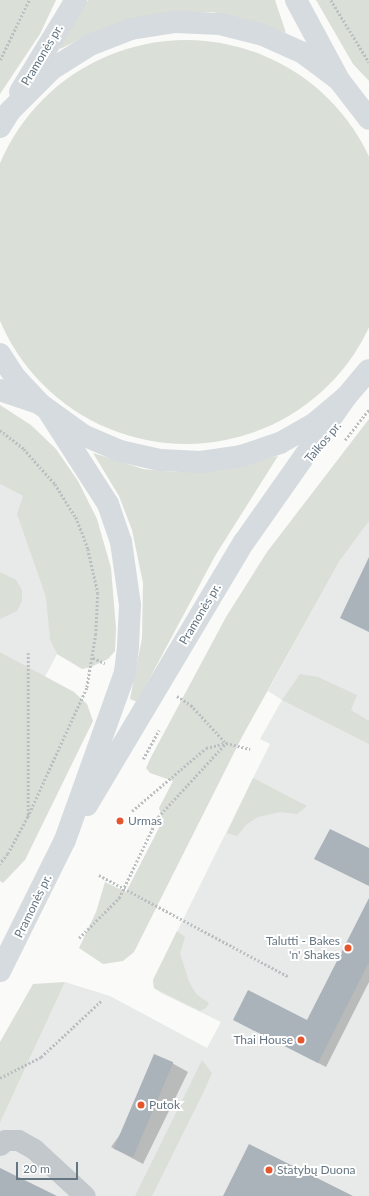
<!DOCTYPE html>
<meta charset="utf-8">
<style>
body{margin:0}
#map{position:relative;width:369px;height:1196px;overflow:hidden;background:#fafaf8;font-family:Lato,sans-serif}
div>[style]{position:absolute}
.built>*{inset:0;background:#e8e9e9}
.green>*{inset:0;background:#dadfd7}
.round{border-radius:50%}
.shadow>*{inset:0;background:#0003}
.building>*{inset:0;background:#aab3b9;transform-origin:0 0}
.path>*{height:2.5px;margin-top:-1.25px;transform-origin:0;background:repeating-linear-gradient(90deg,#bbbfc2 0 2px,transparent 0 4px)}
.minor>*{height:21px;margin:-10.5px;padding:0 10.5px;transform-origin:10.5px;border-radius:10.5px;background:#c3c8cc}
.major>*{height:22px;margin:-11px;padding:0 11px;transform-origin:11px;border-radius:11px;background:#d6dbdf}
.dots>*{width:11px;height:11px;translate:-50% -50%;box-sizing:border-box;border:2px solid #fff;border-radius:50%}
span{translate:-50% -50%;white-space:nowrap;text-align:center;line-height:1.15;-webkit-text-stroke:4px #fff;paint-order:stroke}
.street-label{font-size:12px;color:#657683}
.poi-label{font-size:12px;color:#657683}
.left{translate:0 -50%;text-align:left}
.right{translate:-100% -50%;text-align:right}
.scale{position:absolute;left:16px;top:1162px;width:62px;height:18px;box-sizing:border-box;border:2px solid #657683;border-top:0;padding-left:5px;font-size:12px;line-height:14px;white-space:nowrap;color:#657683;-webkit-text-stroke:3px #fff;paint-order:stroke}
</style>
<div id="map">
<div class="built">
<i style="clip-path:polygon(0 484px,23px 496px,22px 527px,47px 597px,50px 640px,57px 654px,45px 677px,0 652px)"></i>
<i style="clip-path:polygon(369px 521px,369px 1196px,0 1196px,0 1123px,65px 982px,110px 996px,207px 1048px,221px 1022px,161px 993px,154px 988px,153px 980px,270px 744px,260px 739px,282px 700px,268px 691px,339px 562px)"></i>
</div>
<div class="green">
<i style="clip-path:polygon(0 0,56px 0,40px 34px,0 94px)"></i>
<i style="clip-path:polygon(88px 0,275px 0,286px 33px,257px 23px,213px 12px,167px 14px,88px 35px,60px 49px,58px 46px)"></i>
<i style="clip-path:polygon(316px 0,369px 0,369px 81px,353px 64px)"></i>
<i class="round" style="left:-16px;top:40px;width:404px;height:404px"></i>
<i style="clip-path:polygon(0 405px,31px 425px,56px 449px,78px 481px,97px 519px,111px 568px,116px 628px,115px 651px,108px 659px,91px 667px,82px 669px,57px 654px,50px 640px,46px 597px,17px 514px,23px 496px,0 484px)"></i>
<i style="clip-path:polygon(369px 419px,369px 521px,339px 562px,243px 735px,134px 952px,123px 961px,103px 964px,79px 948px,96px 912px,105px 882px,126px 892px,163px 820px,159px 808px,173px 781px,150px 773px,146px 768px,150px 759px,226px 617px,267px 552px)"></i>
<i style="clip-path:polygon(93px 453px,143px 469px,175px 472px,212px 471px,278px 456px,215px 556px,137px 702px,130px 699px,142px 638px,143px 583px,132px 530px,119px 496px)"></i>
<i style="clip-path:polygon(0 572px,16px 580px,22px 590px,22px 601px,17px 611px,0 619px)"></i>
<i style="clip-path:polygon(0 652px,74px 692px,87px 704px,93px 721px,25px 860px,3px 883px,0 881px)"></i>
<i style="clip-path:polygon(300px 674px,318px 677px,357px 695px,351px 710px,369px 721px,369px 744px,282px 700px)"></i>
<i style="clip-path:polygon(253px 778px,307px 806px,297px 814px,280px 812px,258px 817px,246px 825px,237px 836px,227px 833px)"></i>
<i style="clip-path:polygon(177px 931px,185px 937px,180px 953px,189px 982px,197px 995px,209px 1003px,206px 1008px,200px 1011px,154px 988px,153px 980px)"></i>
<i style="clip-path:polygon(65px 982px,0 1123px,0 1042px,33px 984px)"></i>
<i style="clip-path:polygon(202px 1060px,212px 1073px,204px 1091px,152px 1196px,135px 1196px)"></i>
</div>
<div class="shadow">
<i style="clip-path:polygon(369px 894px,369px 982px,326px 1067px,242px 1024px,307px 1021px,369px 900px)"></i>
<i style="clip-path:polygon(172px 1063px,188px 1072px,143px 1164px,111px 1147px)"></i>
</div>
<div class="building">
<i style="clip-path:polygon(369px 557px,369px 632px,340px 618px)"></i>
<i style="clip-path:polygon(330px 829px,369px 848px,369px 886px,314px 859px)"></i>
<i style="clip-path:polygon(369px 898px,369px 962px,318px 1063px,233px 1020px,248px 990px,307px 1020px)"></i>
<i style="left:154px;top:1054px;width:21px;height:103px;rotate:23deg"></i>
<i style="clip-path:polygon(249px 1144px,353px 1196px,223px 1196px)"></i>
<i style="clip-path:polygon(0 1168px,57px 1196px,0 1196px)"></i>
</div>
<div class="path">
<i style="left:331px;top:0;width:73px;rotate:58.5deg"></i>
<i style="left:0;top:60px;width:67px;rotate:-64.2deg"></i>
<i style="left:0;top:430px;width:31px;rotate:38deg"></i>
<i style="left:24px;top:449px;width:47px;rotate:48.5deg"></i>
<i style="left:55px;top:484px;width:39px;rotate:58deg"></i>
<i style="left:76px;top:517px;width:34px;rotate:69deg"></i>
<i style="left:88px;top:549px;width:45px;rotate:77.2deg"></i>
<i style="left:98px;top:593px;width:41px;rotate:92.8deg"></i>
<i style="left:96px;top:634px;width:55px;rotate:99.5deg"></i>
<i style="left:87px;top:688px;width:142px;rotate:114.6deg"></i>
<i style="left:28px;top:817px;width:42px;rotate:118.4deg"></i>
<i style="left:8px;top:854px;width:13px;rotate:129deg"></i>
<i style="left:345px;top:440px;width:39px;rotate:-52deg"></i>
<i style="left:93px;top:658px;width:13px;rotate:23deg"></i>
<i style="left:177px;top:696px;width:17px;rotate:33deg"></i>
<i style="left:191px;top:705px;width:52px;rotate:47.4deg"></i>
<i style="left:226px;top:743px;width:25px;rotate:14deg"></i>
<i style="left:143px;top:759px;width:33px;rotate:-61deg"></i>
<i style="left:132px;top:811px;width:97px;rotate:-40.4deg"></i>
<i style="left:206px;top:748px;width:21px;rotate:-14deg"></i>
<i style="left:28px;top:815px;width:162px;rotate:-90deg"></i>
<i style="left:99px;top:875px;width:216px;rotate:28.2deg"></i>
<i style="left:79px;top:938px;width:57px;rotate:-45deg"></i>
<i style="left:119px;top:898px;width:90px;rotate:-64.3deg"></i>
<i style="left:158px;top:817px;width:100px;rotate:-47.4deg"></i>
<i style="left:0;top:1078px;width:46px;rotate:-27.1deg"></i>
<i style="left:41px;top:1057px;width:82px;rotate:-43deg"></i>
</div>
<div class="minor">
<i style="left:0;top:1145px;width:7px;rotate:-45deg"></i>
<i style="left:5px;top:1140px;width:13px"></i>
<i style="left:18px;top:1140px;width:18px;rotate:29deg"></i>
<i style="left:34px;top:1149px;width:69px;rotate:42.7deg"></i>
</div>
<div class="major">
<i style="left:296px;top:0;width:86px;rotate:61.7deg"></i>
<i style="left:20px;top:92px;width:108px;rotate:-58.7deg"></i>
<i style="left:0;top:127px;width:19px;rotate:-58deg"></i>
<i style="left:10px;top:111px;width:59px;rotate:-45deg"></i>
<i style="left:52px;top:69px;width:45px;rotate:-32.3deg"></i>
<i style="left:90px;top:45px;width:44px;rotate:-21.3deg"></i>
<i style="left:131px;top:29px;width:45px;rotate:-9deg"></i>
<i style="left:175px;top:22px;width:45px;rotate:2.5deg"></i>
<i style="left:220px;top:24px;width:44px;rotate:14.3deg"></i>
<i style="left:263px;top:35px;width:44px;rotate:24.2deg"></i>
<i style="left:303px;top:53px;width:45px;rotate:36.9deg"></i>
<i style="left:339px;top:80px;width:49px;rotate:52.4deg"></i>
<i style="left:0;top:354px;width:27px;rotate:57deg"></i>
<i style="left:15px;top:377px;width:37px;rotate:47deg"></i>
<i style="left:40px;top:404px;width:53px;rotate:35.8deg"></i>
<i style="left:83px;top:435px;width:40px;rotate:23.4deg"></i>
<i style="left:120px;top:451px;width:41px;rotate:12.7deg"></i>
<i style="left:160px;top:460px;width:41px;rotate:2.8deg"></i>
<i style="left:201px;top:462px;width:40px;rotate:-8.5deg"></i>
<i style="left:241px;top:456px;width:41px;rotate:-18.4deg"></i>
<i style="left:280px;top:443px;width:40px;rotate:-29.7deg"></i>
<i style="left:315px;top:423px;width:40px;rotate:-40deg"></i>
<i style="left:346px;top:397px;width:35px;rotate:-50deg"></i>
<i style="left:0;top:390px;width:39px;rotate:19deg"></i>
<i style="left:87px;top:805px;width:306px;rotate:-59.2deg"></i>
<i style="left:244px;top:542px;width:177px;rotate:-54.9deg"></i>
<i style="left:0;top:971px;width:146px;rotate:-63.6deg"></i>
<i style="left:65px;top:840px;width:178px;rotate:-70.3deg"></i>
<i style="left:125px;top:672px;width:26px;rotate:-83deg"></i>
<i style="left:128px;top:646px;width:41px;rotate:-87.2deg"></i>
<i style="left:130px;top:605px;width:64px;rotate:-98.1deg"></i>
<i style="left:121px;top:542px;width:40px;rotate:-108.9deg"></i>
<i style="left:108px;top:504px;width:109px;rotate:-122.7deg"></i>
</div>
<div class="dots">
<i style="left:120px;top:821px;background:#e4572e"></i>
<i style="left:348px;top:948px;background:#e4572e"></i>
<i style="left:301px;top:1040px;background:#e4572e"></i>
<i style="left:141px;top:1105px;background:#e4572e"></i>
<i style="left:269px;top:1170px;background:#e4572e"></i>
</div>
<div class="street-label">
<span style="left:42px;top:55px;rotate:-59deg">Pramonės pr.</span>
<span style="left:323px;top:442px;rotate:-50deg">Taikos pr.</span>
<span style="left:200px;top:614px;rotate:-59deg">Pramonės pr.</span>
<span style="left:33px;top:906px;rotate:-64deg">Pramonės pr.</span>
</div>
<div class="poi-label">
<span class="left" style="left:128px;top:821px">Urmas</span>
<span class="right" style="left:340px;top:948px">Talutti - Bakes<br>'n' Shakes</span>
<span class="right" style="left:293px;top:1040px">Thai House</span>
<span class="left" style="left:149px;top:1105px">Putok</span>
<span class="left" style="left:277px;top:1170px">Statybų Duona</span>
</div>
<div class="scale">20 m</div>
</div>
